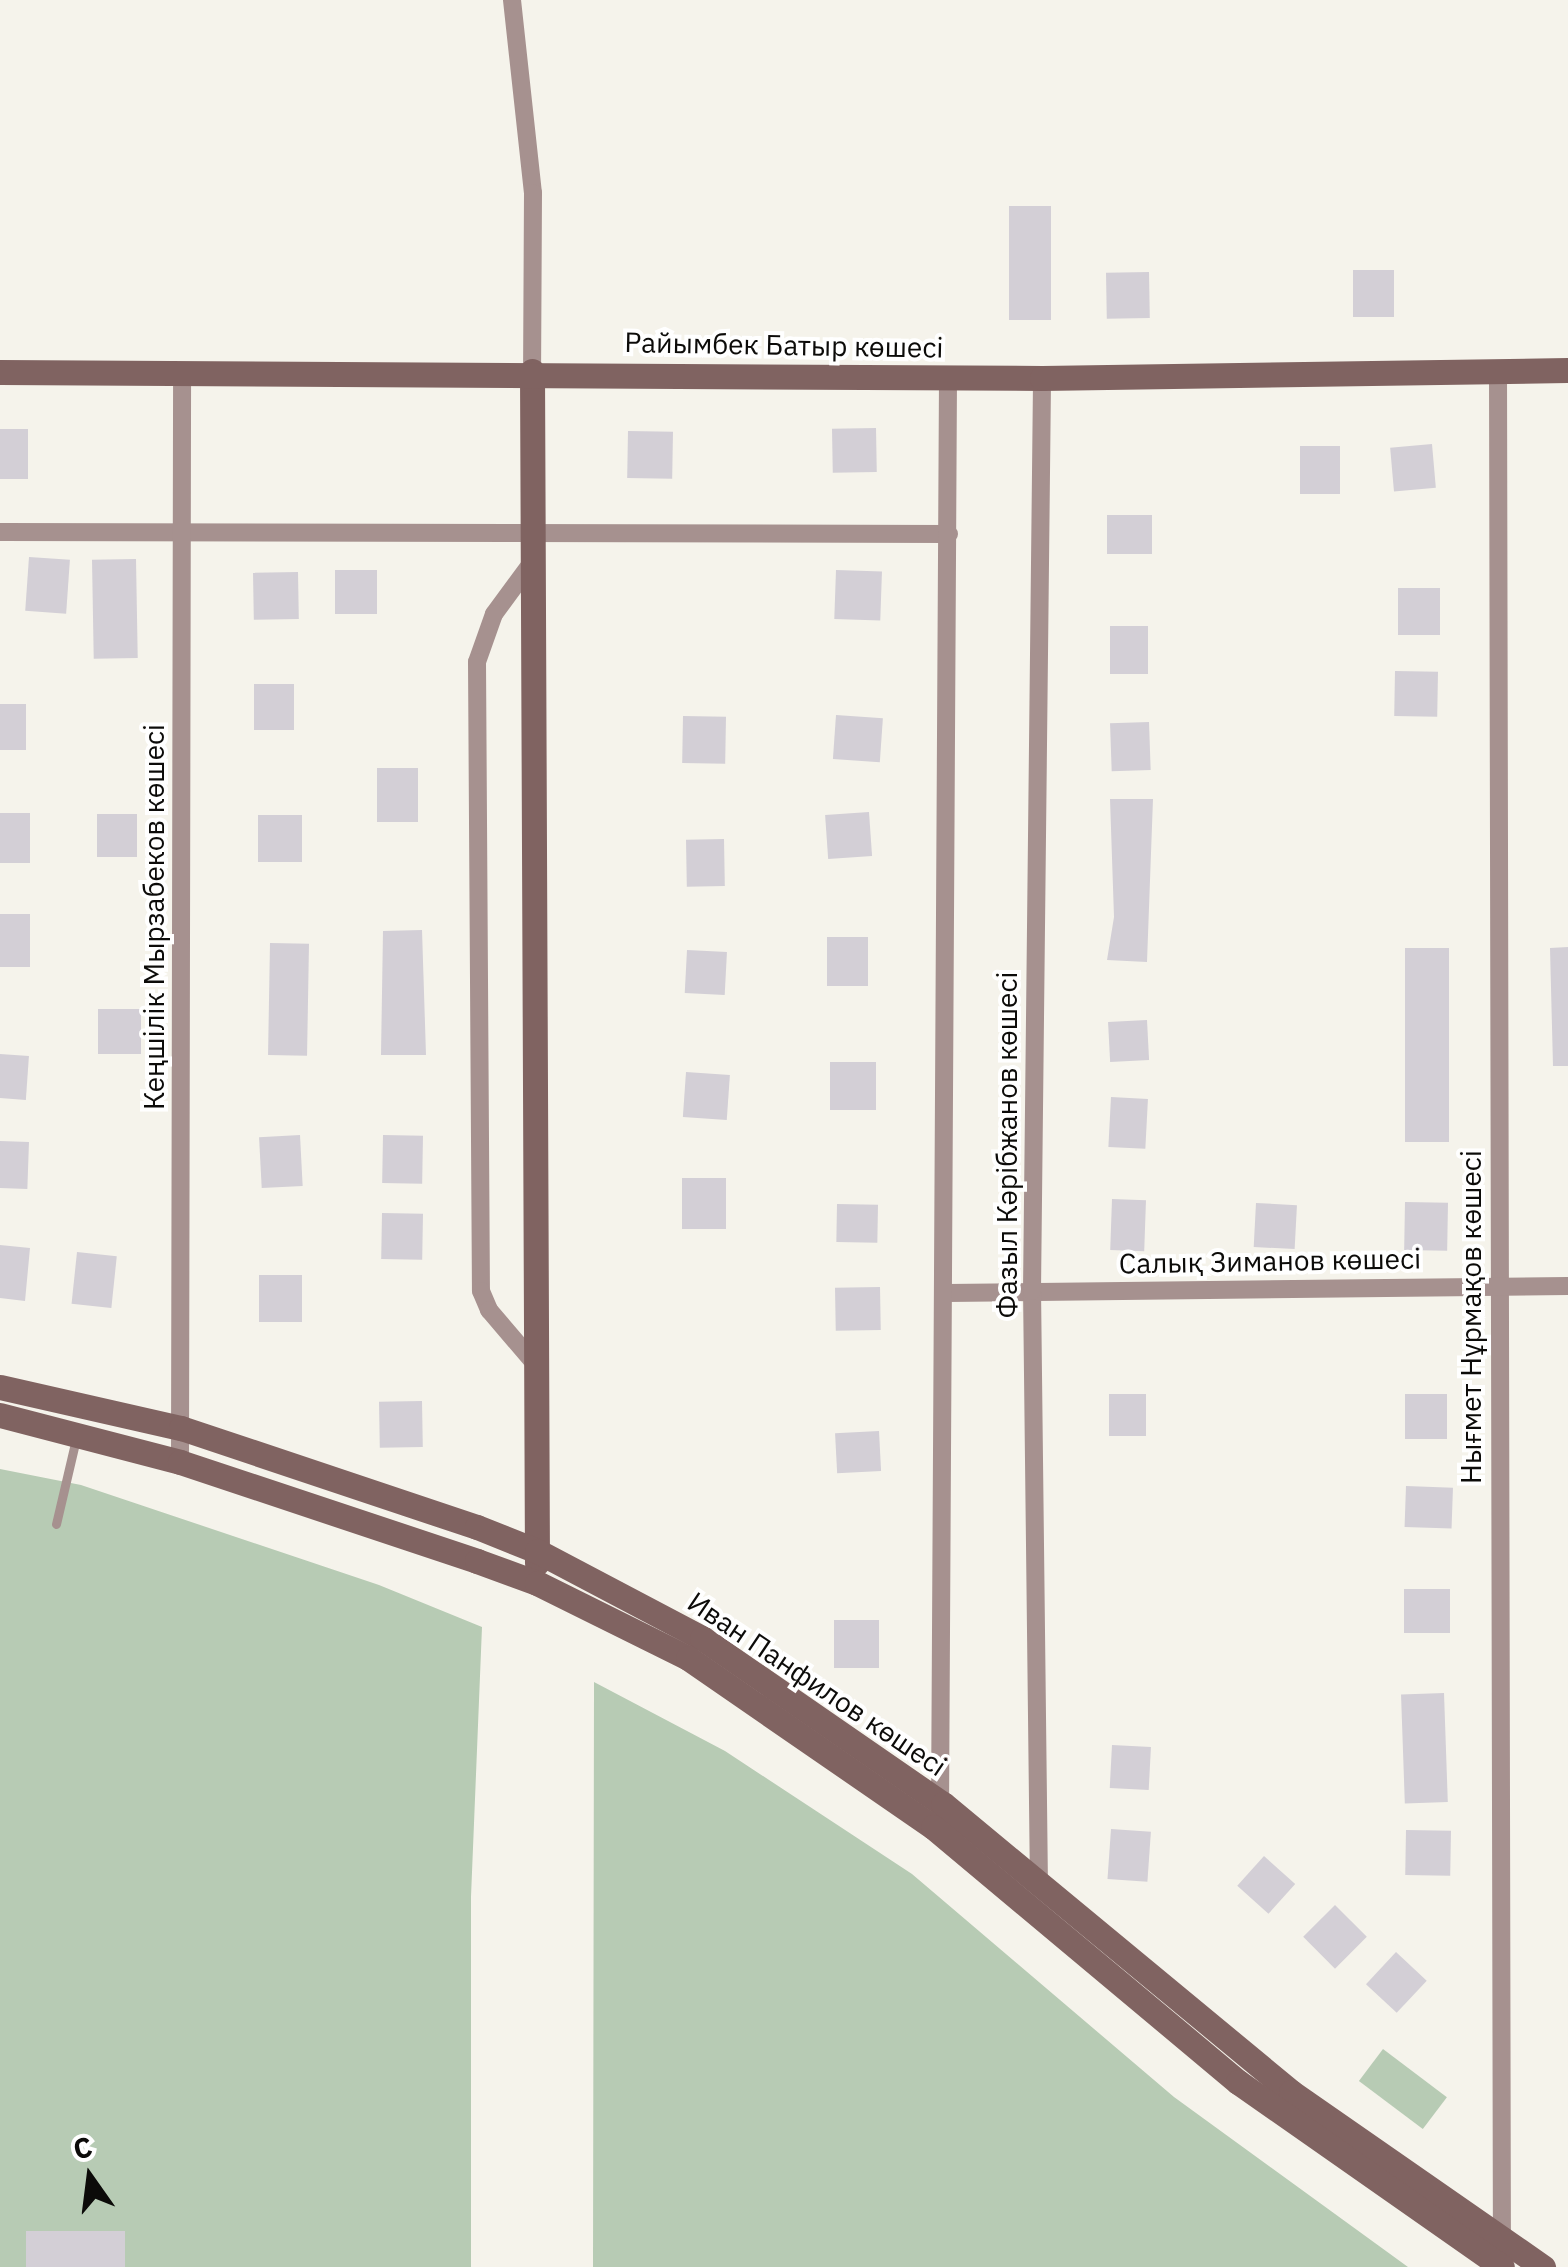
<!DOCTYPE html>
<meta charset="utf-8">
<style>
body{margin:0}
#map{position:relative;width:1568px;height:2267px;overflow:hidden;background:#f5f3eb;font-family:"IBM Plex Sans",sans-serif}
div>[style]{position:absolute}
.green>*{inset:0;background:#b7cbb4;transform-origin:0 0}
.building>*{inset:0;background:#d3cfd6;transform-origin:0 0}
.lane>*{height:9px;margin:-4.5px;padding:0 4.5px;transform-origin:4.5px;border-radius:4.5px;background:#a6918f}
.street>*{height:18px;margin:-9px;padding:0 9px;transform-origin:9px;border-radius:9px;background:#a6918f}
.secondary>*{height:25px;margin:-12.5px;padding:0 12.5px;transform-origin:12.5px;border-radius:12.5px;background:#806361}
span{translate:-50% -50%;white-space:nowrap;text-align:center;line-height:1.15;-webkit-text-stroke:8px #fff;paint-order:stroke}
.street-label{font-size:28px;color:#0c0b09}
.north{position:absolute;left:40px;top:2127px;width:100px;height:100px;-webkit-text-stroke:8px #fff;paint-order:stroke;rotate:346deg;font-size:28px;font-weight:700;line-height:40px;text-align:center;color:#0c0b09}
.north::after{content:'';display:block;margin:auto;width:35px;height:45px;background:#0c0b09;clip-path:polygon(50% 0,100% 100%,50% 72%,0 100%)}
</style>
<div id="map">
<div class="green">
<i style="clip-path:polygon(0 1469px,81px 1485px,379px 1585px,482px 1627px,471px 1897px,471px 2267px,0 2267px)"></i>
<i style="clip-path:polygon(594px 1682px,725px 1751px,912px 1874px,1174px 2097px,1408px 2267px,593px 2267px)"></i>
<i style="left:1383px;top:2049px;width:80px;height:40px;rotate:37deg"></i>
</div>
<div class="building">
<i style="left:1009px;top:206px;width:42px;height:114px"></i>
<i style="left:1353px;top:270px;width:41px;height:47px"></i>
<i style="left:1149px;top:272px;width:46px;height:43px;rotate:89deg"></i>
<i style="left:876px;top:428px;width:44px;height:44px;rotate:89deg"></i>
<i style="left:0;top:429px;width:28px;height:50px"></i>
<i style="left:628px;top:431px;width:45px;height:47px;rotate:1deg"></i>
<i style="left:1432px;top:444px;width:44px;height:42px;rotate:85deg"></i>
<i style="left:1300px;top:446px;width:40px;height:48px"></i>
<i style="left:1107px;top:515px;width:45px;height:39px"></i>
<i style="left:29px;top:557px;width:41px;height:54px;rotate:4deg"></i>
<i style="left:136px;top:559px;width:99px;height:44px;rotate:89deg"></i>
<i style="left:335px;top:570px;width:42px;height:44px"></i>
<i style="left:836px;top:570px;width:46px;height:49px;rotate:2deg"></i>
<i style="left:298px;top:572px;width:47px;height:45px;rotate:89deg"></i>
<i style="left:1398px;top:588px;width:42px;height:47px"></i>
<i style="left:1110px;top:626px;width:38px;height:48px"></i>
<i style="left:1395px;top:671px;width:43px;height:45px;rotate:1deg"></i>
<i style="left:254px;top:684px;width:40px;height:46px"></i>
<i style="left:0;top:704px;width:26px;height:46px"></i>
<i style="left:836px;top:715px;width:47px;height:44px;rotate:4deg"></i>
<i style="left:683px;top:716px;width:43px;height:47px;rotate:1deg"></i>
<i style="left:1149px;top:722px;width:48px;height:39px;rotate:88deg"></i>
<i style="left:377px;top:768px;width:41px;height:54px"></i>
<i style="clip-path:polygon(1110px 799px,1153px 799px,1147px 962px,1107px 960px,1114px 917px)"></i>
<i style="left:869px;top:812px;width:44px;height:44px;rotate:86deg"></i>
<i style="left:0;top:813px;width:30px;height:50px"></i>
<i style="left:137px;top:814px;width:43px;height:40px;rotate:90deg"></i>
<i style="left:258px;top:815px;width:44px;height:47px"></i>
<i style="left:724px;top:839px;width:47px;height:38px;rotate:89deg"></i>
<i style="left:0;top:914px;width:30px;height:53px"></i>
<i style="clip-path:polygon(422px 930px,426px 1055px,381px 1055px,383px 931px)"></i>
<i style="left:827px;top:937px;width:41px;height:49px"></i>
<i style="left:270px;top:943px;width:39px;height:112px;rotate:1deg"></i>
<i style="clip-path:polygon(1568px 947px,1568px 1066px,1553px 1066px,1550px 948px)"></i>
<i style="left:1405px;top:948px;width:44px;height:194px"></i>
<i style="left:687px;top:950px;width:40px;height:43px;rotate:3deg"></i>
<i style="left:98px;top:1009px;width:43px;height:45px"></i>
<i style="left:1147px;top:1020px;width:40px;height:39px;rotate:87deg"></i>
<i style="left:0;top:1054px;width:29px;height:44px;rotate:4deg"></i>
<i style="left:876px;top:1062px;width:48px;height:46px;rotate:90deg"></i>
<i style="left:686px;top:1072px;width:44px;height:45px;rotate:4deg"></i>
<i style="left:1111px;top:1097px;width:37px;height:50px;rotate:3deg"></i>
<i style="left:300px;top:1135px;width:51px;height:41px;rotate:87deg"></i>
<i style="left:383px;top:1135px;width:40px;height:48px;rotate:1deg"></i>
<i style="left:0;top:1141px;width:29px;height:47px;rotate:2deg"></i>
<i style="left:726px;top:1178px;width:51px;height:44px;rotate:90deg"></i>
<i style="left:1112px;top:1199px;width:34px;height:51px;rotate:2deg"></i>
<i style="left:1405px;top:1202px;width:43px;height:48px;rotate:1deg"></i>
<i style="left:1256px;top:1203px;width:41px;height:44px;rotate:3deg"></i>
<i style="left:837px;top:1204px;width:41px;height:38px;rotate:1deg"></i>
<i style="left:382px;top:1213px;width:41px;height:46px;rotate:1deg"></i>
<i style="clip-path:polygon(0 1245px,30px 1248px,25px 1301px,0 1298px)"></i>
<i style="left:77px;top:1252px;width:40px;height:52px;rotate:6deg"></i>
<i style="left:259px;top:1275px;width:43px;height:47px"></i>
<i style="left:880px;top:1287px;width:43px;height:45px;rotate:89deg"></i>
<i style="left:1109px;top:1394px;width:37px;height:42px"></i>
<i style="left:1447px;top:1394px;width:45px;height:42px;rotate:90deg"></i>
<i style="left:422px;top:1401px;width:46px;height:43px;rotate:89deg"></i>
<i style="left:879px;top:1431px;width:40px;height:44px;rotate:87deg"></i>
<i style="left:1406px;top:1486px;width:47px;height:41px;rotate:2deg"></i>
<i style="left:1404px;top:1589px;width:46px;height:44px"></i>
<i style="left:834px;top:1620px;width:45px;height:48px"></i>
<i style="left:1444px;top:1693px;width:109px;height:43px;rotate:88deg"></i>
<i style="left:1112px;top:1745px;width:39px;height:43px;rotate:3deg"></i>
<i style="left:1111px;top:1829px;width:40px;height:50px;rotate:4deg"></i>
<i style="left:1406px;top:1830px;width:45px;height:45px;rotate:1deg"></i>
<i style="left:1264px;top:1856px;width:42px;height:40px;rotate:42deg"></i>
<i style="left:1335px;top:1905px;width:45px;height:45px;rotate:45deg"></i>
<i style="left:1396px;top:1952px;width:42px;height:44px;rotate:43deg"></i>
<i style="left:26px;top:2231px;width:99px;height:36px"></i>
</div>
<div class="lane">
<i style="left:56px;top:1524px;width:87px;rotate:-76.8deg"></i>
</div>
<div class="street">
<i style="left:512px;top:0;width:194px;rotate:83.8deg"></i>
<i style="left:533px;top:193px;width:178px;rotate:90.3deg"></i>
<i style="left:1498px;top:370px;width:1873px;rotate:89.88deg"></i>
<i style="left:0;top:532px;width:949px;rotate:0.12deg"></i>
<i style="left:533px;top:561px;width:66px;rotate:126.3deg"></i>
<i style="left:494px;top:614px;width:51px;rotate:109.5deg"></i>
<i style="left:477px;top:662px;width:629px;rotate:89.64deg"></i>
<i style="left:481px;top:1291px;width:21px;rotate:67deg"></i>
<i style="left:489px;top:1310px;width:72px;rotate:49.5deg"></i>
<i style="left:947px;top:1293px;width:621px;rotate:-0.65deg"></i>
<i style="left:180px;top:1462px;width:1090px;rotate:-89.89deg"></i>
<i style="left:940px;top:1811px;width:1434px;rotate:-89.68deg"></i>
<i style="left:1039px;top:1887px;width:596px;rotate:-90.67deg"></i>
<i style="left:1032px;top:1291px;width:913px;rotate:-89.37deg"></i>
</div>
<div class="secondary">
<i style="left:532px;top:371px;width:1192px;rotate:89.76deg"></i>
<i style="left:0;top:372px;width:1042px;rotate:0.33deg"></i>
<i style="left:1042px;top:378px;width:526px;rotate:-0.87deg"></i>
<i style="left:0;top:1387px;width:186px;rotate:12.8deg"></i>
<i style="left:181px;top:1428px;width:312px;rotate:18.5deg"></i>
<i style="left:477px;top:1527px;width:65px;rotate:21.8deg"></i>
<i style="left:537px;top:1551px;width:187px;rotate:27.8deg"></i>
<i style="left:702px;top:1638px;width:293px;rotate:34.6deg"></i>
<i style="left:943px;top:1804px;width:452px;rotate:39.6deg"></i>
<i style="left:1291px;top:2092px;width:307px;rotate:34.8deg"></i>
<i style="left:0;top:1415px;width:186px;rotate:14.6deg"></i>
<i style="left:180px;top:1462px;width:313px;rotate:18.4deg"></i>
<i style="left:477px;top:1561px;width:64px;rotate:20.1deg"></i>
<i style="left:537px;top:1583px;width:169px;rotate:26.4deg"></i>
<i style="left:688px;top:1658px;width:298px;rotate:34.6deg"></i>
<i style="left:933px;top:1827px;width:398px;rotate:39.9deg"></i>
<i style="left:1238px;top:2082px;width:322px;rotate:35deg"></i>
</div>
<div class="street-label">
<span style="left:784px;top:345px;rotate:1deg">Райымбек Батыр көшесі</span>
<span style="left:154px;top:917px;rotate:-90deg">Кеңшілік Мырзабеков көшесі</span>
<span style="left:1007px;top:1145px;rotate:-90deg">Фазыл Кәрібжанов көшесі</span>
<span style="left:1270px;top:1261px;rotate:-1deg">Салық Зиманов көшесі</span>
<span style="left:1471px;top:1317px;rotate:-90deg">Нығмет Нұрмақов көшесі</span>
<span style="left:817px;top:1684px;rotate:34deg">Иван Панфилов көшесі</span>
</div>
<div class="north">С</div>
</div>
